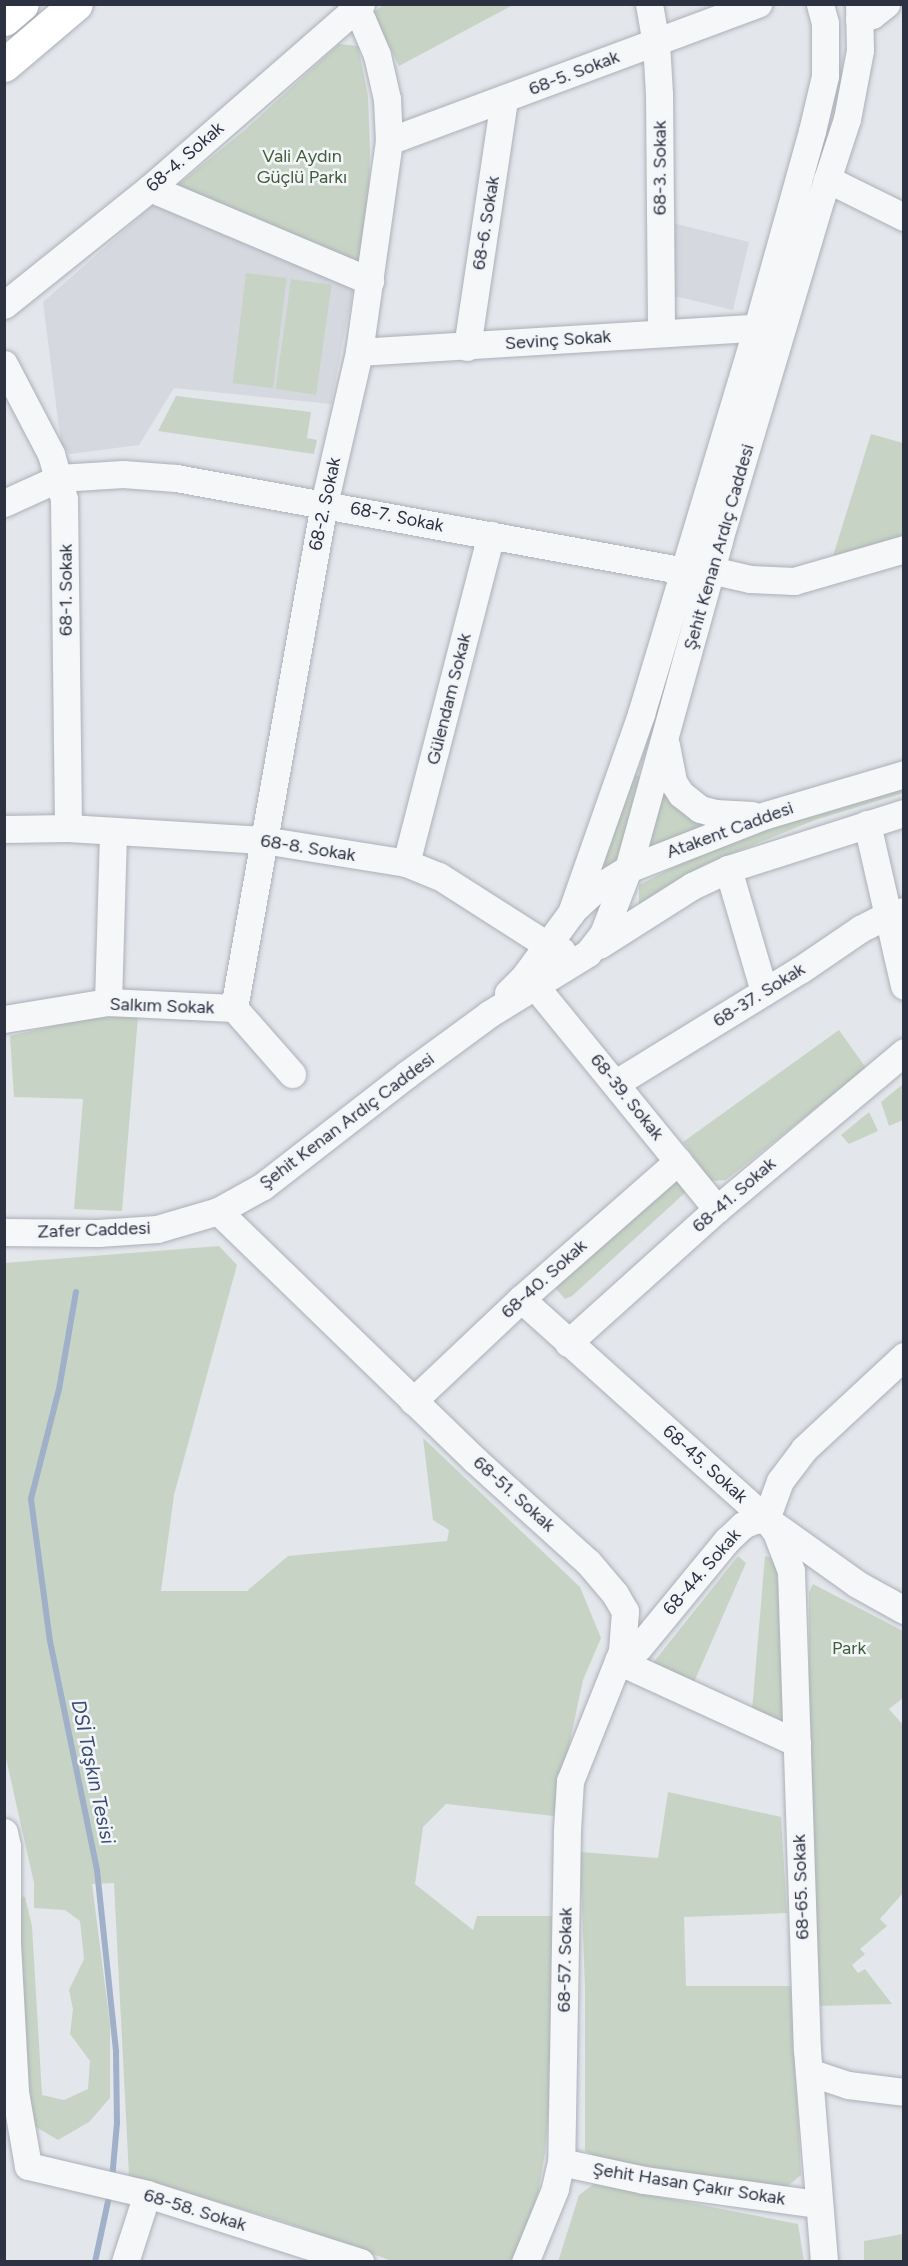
<!DOCTYPE html>
<meta charset="utf-8">
<style>
body{margin:0}
#map{position:relative;width:908px;height:2266px;overflow:hidden;background:#e3e6eb;font-family:Figtree,sans-serif}
div>[style]{position:absolute}
.built>*{inset:0;background:#d6d8e0}
.green>*{inset:0;background:#c7d4c5;transform-origin:0 0}
.stream>*{height:6px;margin:-3px;padding:0 3px;transform-origin:3px;border-radius:3px;background:#a0b0c9}
.roads{filter:drop-shadow(0 0 2px #acb0b8) drop-shadow(0 0 2px #acb0b8)}
.minor>*{height:27px;margin:-13.5px;padding:0 13.5px;transform-origin:13.5px;border-radius:13.5px;background:#f6f7f9}
.major>*{height:33px;margin:-16.5px;padding:0 16.5px;transform-origin:16.5px;border-radius:16.5px;background:#fff}
span{translate:-50% -50%;white-space:nowrap;text-align:center;line-height:1.15;-webkit-text-stroke:5px #f3f5f8;paint-order:stroke}
.street-label{font-size:18px;color:#2c3242}
.park-label{font-size:18px;color:#3d5e3a}
.water-label{font-size:20px;color:#374d75;font-style:italic}
.frame{position:absolute;inset:0;border:6px solid #2c3242;pointer-events:none}
</style>
<div id="map">
<div class="built">
<i style="clip-path:polygon(153px 205px,346px 285px,353px 290px,331px 404px,174px 388px,139px 445px,70px 454px,61px 444px,43px 302px)"></i>
<i style="clip-path:polygon(673px 223px,749px 242px,733px 310px,670px 295px)"></i>
</div>
<div class="green">
<i style="clip-path:polygon(383px 5px,513px 5px,399px 66px,373px 13px)"></i>
<i style="clip-path:polygon(339px 44px,358px 46px,368px 96px,370px 151px,367px 265px,173px 189px,246px 129px)"></i>
<i style="left:246px;top:273px;width:41px;height:111px;rotate:7deg"></i>
<i style="left:291px;top:279px;width:41px;height:111px;rotate:8deg"></i>
<i style="clip-path:polygon(176px 396px,311px 412px,307px 438px,317px 440px,314px 454px,158px 431px)"></i>
<i style="clip-path:polygon(871px 434px,903px 443px,903px 536px,833px 556px)"></i>
<i style="clip-path:polygon(632px 774px,642px 777px,618px 869px,603px 865px)"></i>
<i style="clip-path:polygon(903px 783px,903px 793px,815px 820px,706px 864px,639px 906px,639px 885px,701px 853px,794px 816px)"></i>
<i style="clip-path:polygon(662px 786px,717px 828px,647px 852px)"></i>
<i style="clip-path:polygon(138px 1016px,122px 1211px,74px 1209px,83px 1099px,14px 1097px,10px 1036px,88px 1018px)"></i>
<i style="clip-path:polygon(839px 1030px,866px 1068px,726px 1180px,711px 1181px,683px 1142px)"></i>
<i style="clip-path:polygon(903px 1084px,903px 1120px,889px 1126px,881px 1102px)"></i>
<i style="clip-path:polygon(869px 1112px,878px 1131px,849px 1144px,841px 1135px)"></i>
<i style="clip-path:polygon(674px 1177px,687px 1191px,572px 1296px,565px 1299px,552px 1284px)"></i>
<i style="clip-path:polygon(219px 1246px,237px 1265px,174px 1495px,161px 1591px,247px 1591px,288px 1556px,447px 1541px,449px 1530px,433px 1520px,423px 1438px,580px 1587px,601px 1638px,583px 1680px,554px 1816px,446px 1804px,423px 1827px,415px 1884px,473px 1930px,477px 1916px,552px 1916px,550px 2091px,545px 2153px,538px 2194px,523px 2241px,511px 2261px,392px 2261px,279px 2220px,129px 2176px,114px 1883px,92px 1884px,110px 2024px,110px 2098px,89px 2122px,58px 2140px,31px 2124px,10px 1894px,25px 1897px,32px 1926px,42px 2095px,64px 2100px,88px 2089px,90px 2061px,70px 2034px,73px 2009px,69px 1990px,84px 1959px,80px 1921px,65px 1910px,34px 1908px,34px 1883px,5px 1754px,4px 1263px)"></i>
<i style="clip-path:polygon(738px 1556px,746px 1563px,694px 1682px,653px 1663px)"></i>
<i style="clip-path:polygon(765px 1556px,776px 1559px,790px 1726px,752px 1711px)"></i>
<i style="clip-path:polygon(813px 1584px,903px 1631px,903px 1698px,889px 1709px,903px 1725px,903px 1893px,880px 1919px,887px 1926px,860px 1949px,865px 1954px,852px 1965px,858px 1973px,865px 1969px,892px 2004px,818px 2006px,809px 1735px,809px 1593px)"></i>
<i style="clip-path:polygon(668px 1792px,781px 1817px,787px 1913px,684px 1917px,686px 1986px,791px 1986px,801px 2175px,784px 2189px,601px 2159px,585px 2151px,585px 1987px,580px 1852px,658px 1858px)"></i>
<i style="clip-path:polygon(594px 2184px,798px 2224px,804px 2261px,558px 2262px,579px 2195px)"></i>
<i style="clip-path:polygon(903px 2234px,903px 2261px,864px 2261px,864px 2241px)"></i>
</div>
<div class="stream">
<i style="left:76px;top:1292px;width:98px;rotate:99.9deg"></i>
<i style="left:59px;top:1389px;width:114px;rotate:104.3deg"></i>
<i style="left:31px;top:1499px;width:143px;rotate:82.4deg"></i>
<i style="left:50px;top:1641px;width:234px;rotate:78.4deg"></i>
<i style="left:97px;top:1870px;width:183px;rotate:84deg"></i>
<i style="left:116px;top:2052px;width:71px;rotate:89.2deg"></i>
<i style="left:117px;top:2123px;width:56px;rotate:95.1deg"></i>
<i style="left:95px;top:2262px;width:72px;rotate:-77.9deg"></i>
</div>
<div class="roads">
<div class="minor">
<i style="left:649px;top:4px;width:39px;rotate:80deg"></i>
<i style="left:656px;top:42px;width:52px;rotate:86.7deg"></i>
<i style="left:659px;top:94px;width:239px;rotate:89.5deg"></i>
<i style="left:859px;top:19px;width:14px;rotate:-17deg"></i>
<i style="left:872px;top:15px;width:18px;rotate:-38deg"></i>
<i style="left:389px;top:141px;width:394px;rotate:-20.4deg"></i>
<i style="left:827px;top:179px;width:86px;rotate:26.3deg"></i>
<i style="left:150px;top:188px;width:239px;rotate:22.9deg"></i>
<i style="left:4px;top:305px;width:187px;rotate:-38.7deg"></i>
<i style="left:150px;top:188px;width:280px;rotate:-41.1deg"></i>
<i style="left:467px;top:347px;width:251px;rotate:-81.5deg"></i>
<i style="left:359px;top:352px;width:399px;rotate:-3.5deg"></i>
<i style="left:4px;top:364px;width:102px;rotate:62.4deg"></i>
<i style="left:51px;top:454px;width:47px;rotate:73.9deg"></i>
<i style="left:64px;top:499px;width:329px;rotate:89.3deg"></i>
<i style="left:4px;top:503px;width:60px;rotate:-24.4deg"></i>
<i style="left:59px;top:478px;width:64px;rotate:-3.6deg"></i>
<i style="left:123px;top:474px;width:53px;rotate:4.3deg"></i>
<i style="left:176px;top:478px;width:517px;rotate:10.35deg"></i>
<i style="left:711px;top:570px;width:40px;rotate:13deg"></i>
<i style="left:750px;top:579px;width:44px;rotate:2.6deg"></i>
<i style="left:794px;top:581px;width:115px;rotate:-16.2deg"></i>
<i style="left:666px;top:745px;width:38px;rotate:79deg"></i>
<i style="left:673px;top:782px;width:14px;rotate:56deg"></i>
<i style="left:681px;top:794px;width:24px;rotate:38deg"></i>
<i style="left:700px;top:809px;width:16px;rotate:15deg"></i>
<i style="left:715px;top:813px;width:37px;rotate:3deg"></i>
<i style="left:867px;top:824px;width:166px;rotate:77.1deg"></i>
<i style="left:4px;top:829px;width:64px;rotate:-0.9deg"></i>
<i style="left:68px;top:828px;width:195px;rotate:3.5deg"></i>
<i style="left:263px;top:840px;width:145px;rotate:9.1deg"></i>
<i style="left:406px;top:863px;width:35px;rotate:22deg"></i>
<i style="left:439px;top:876px;width:128px;rotate:32.6deg"></i>
<i style="left:547px;top:945px;width:16px;rotate:22deg"></i>
<i style="left:406px;top:863px;width:339px;rotate:-75.5deg"></i>
<i style="left:728px;top:869px;width:127px;rotate:73.6deg"></i>
<i style="left:572px;top:911px;width:34px;rotate:-43deg"></i>
<i style="left:597px;top:888px;width:36px;rotate:-32deg"></i>
<i style="left:628px;top:869px;width:148px;rotate:-21.4deg"></i>
<i style="left:766px;top:815px;width:144px;rotate:-16.5deg"></i>
<i style="left:599px;top:945px;width:110px;rotate:-32.4deg"></i>
<i style="left:692px;top:886px;width:40px;rotate:-25deg"></i>
<i style="left:728px;top:869px;width:185px;rotate:-17.7deg"></i>
<i style="left:535px;top:986px;width:288px;rotate:50.8deg"></i>
<i style="left:508px;top:993px;width:23px;rotate:-45deg"></i>
<i style="left:524px;top:977px;width:79px;rotate:-53.7deg"></i>
<i style="left:571px;top:913px;width:211px;rotate:-70.6deg"></i>
<i style="left:641px;top:714px;width:403px;rotate:-73.3deg"></i>
<i style="left:757px;top:328px;width:205px;rotate:-74.4deg"></i>
<i style="left:812px;top:131px;width:57px;rotate:-76.7deg"></i>
<i style="left:825px;top:76px;width:53px;rotate:-90deg"></i>
<i style="left:825px;top:23px;width:20px;rotate:-105deg"></i>
<i style="left:108px;top:1002px;width:171px;rotate:-88.3deg"></i>
<i style="left:234px;top:1008px;width:512px;rotate:-79.88deg"></i>
<i style="left:324px;top:504px;width:156px;rotate:-77deg"></i>
<i style="left:359px;top:352px;width:213px;rotate:-81.9deg"></i>
<i style="left:389px;top:141px;width:42px;rotate:-92.7deg"></i>
<i style="left:387px;top:99px;width:45px;rotate:-102.8deg"></i>
<i style="left:377px;top:55px;width:38px;rotate:-113deg"></i>
<i style="left:362px;top:20px;width:19px;rotate:-125deg"></i>
<i style="left:4px;top:1019px;width:105px;rotate:-9.3deg"></i>
<i style="left:108px;top:1002px;width:126px;rotate:2.7deg"></i>
<i style="left:234px;top:1008px;width:88px;rotate:48.7deg"></i>
<i style="left:616px;top:1083px;width:216px;rotate:-31.6deg"></i>
<i style="left:800px;top:970px;width:73px;rotate:-34.3deg"></i>
<i style="left:860px;top:929px;width:30px;rotate:-27deg"></i>
<i style="left:887px;top:915px;width:17px;rotate:-13deg"></i>
<i style="left:218px;top:1211px;width:358px;rotate:44.1deg"></i>
<i style="left:475px;top:1460px;width:152px;rotate:42.1deg"></i>
<i style="left:588px;top:1562px;width:42px;rotate:49.8deg"></i>
<i style="left:615px;top:1594px;width:20px;rotate:60deg"></i>
<i style="left:625px;top:1611px;width:40px;rotate:94.3deg"></i>
<i style="left:622px;top:1651px;width:140px;rotate:111.8deg"></i>
<i style="left:570px;top:1781px;width:49px;rotate:93.5deg"></i>
<i style="left:567px;top:1830px;width:332px;rotate:91deg"></i>
<i style="left:561px;top:2162px;width:28px;rotate:103deg"></i>
<i style="left:555px;top:2189px;width:79px;rotate:112.3deg"></i>
<i style="left:4px;top:1232px;width:94px;rotate:0.6deg"></i>
<i style="left:98px;top:1233px;width:59px;rotate:-3.9deg"></i>
<i style="left:157px;top:1229px;width:64px;rotate:-16.4deg"></i>
<i style="left:218px;top:1211px;width:51px;rotate:-29.1deg"></i>
<i style="left:263px;top:1186px;width:181px;rotate:-37.8deg"></i>
<i style="left:406px;top:1075px;width:103px;rotate:-36.3deg"></i>
<i style="left:489px;top:1014px;width:116px;rotate:-31.6deg"></i>
<i style="left:588px;top:953px;width:24px;rotate:-52deg"></i>
<i style="left:603px;top:934px;width:70px;rotate:-69deg"></i>
<i style="left:628px;top:869px;width:341px;rotate:-74.5deg"></i>
<i style="left:719px;top:540px;width:357px;rotate:-73.4deg"></i>
<i style="left:821px;top:198px;width:83px;rotate:-71.8deg"></i>
<i style="left:847px;top:119px;width:70px;rotate:-79.3deg"></i>
<i style="left:860px;top:50px;width:46px;rotate:-91.2deg"></i>
<i style="left:521px;top:1299px;width:329px;rotate:41.9deg"></i>
<i style="left:766px;top:1519px;width:112px;rotate:35.5deg"></i>
<i style="left:857px;top:1584px;width:54px;rotate:29deg"></i>
<i style="left:568px;top:1343px;width:200px;rotate:-42deg"></i>
<i style="left:717px;top:1209px;width:244px;rotate:-40deg"></i>
<i style="left:413px;top:1401px;width:149px;rotate:-43.4deg"></i>
<i style="left:521px;top:1299px;width:209px;rotate:-41.3deg"></i>
<i style="left:766px;top:1519px;width:16px;rotate:52deg"></i>
<i style="left:776px;top:1532px;width:42px;rotate:69deg"></i>
<i style="left:791px;top:1571px;width:479px;rotate:88.1deg"></i>
<i style="left:807px;top:2050px;width:213px;rotate:85.4deg"></i>
<i style="left:766px;top:1519px;width:40px;rotate:-69.8deg"></i>
<i style="left:780px;top:1481px;width:40px;rotate:-53deg"></i>
<i style="left:804px;top:1449px;width:137px;rotate:-42.9deg"></i>
<i style="left:618px;top:1661px;width:9px;rotate:-18deg"></i>
<i style="left:627px;top:1658px;width:16px;rotate:-43deg"></i>
<i style="left:639px;top:1647px;width:139px;rotate:-50.6deg"></i>
<i style="left:727px;top:1540px;width:22px;rotate:-43deg"></i>
<i style="left:743px;top:1525px;width:12px;rotate:-24deg"></i>
<i style="left:754px;top:1520px;width:12px;rotate:-5deg"></i>
<i style="left:618px;top:1661px;width:197px;rotate:24.6deg"></i>
<i style="left:4px;top:1832px;width:14px;rotate:78deg"></i>
<i style="left:7px;top:1846px;width:97px;rotate:90deg"></i>
<i style="left:7px;top:1943px;width:149px;rotate:86.9deg"></i>
<i style="left:15px;top:2092px;width:75px;rotate:80deg"></i>
<i style="left:28px;top:2166px;width:122px;rotate:13.2deg"></i>
<i style="left:147px;top:2194px;width:224px;rotate:17.7deg"></i>
<i style="left:809px;top:2072px;width:41px;rotate:18.4deg"></i>
<i style="left:848px;top:2085px;width:56px;rotate:7.1deg"></i>
<i style="left:561px;top:2162px;width:85px;rotate:12.2deg"></i>
<i style="left:644px;top:2180px;width:175px;rotate:7.9deg"></i>
<i style="left:125px;top:2262px;width:71px;rotate:-72.1deg"></i>
</div>
<div class="major">
<i style="left:4px;top:19px;width:23px;rotate:-40deg"></i>
<i style="left:4px;top:65px;width:94px;rotate:-40.3deg"></i>
</div>
</div>
<div class="street-label">
<span style="left:574px;top:73px;rotate:-21deg">68-5. Sokak</span>
<span style="left:185px;top:157px;rotate:-41deg">68-4. Sokak</span>
<span style="left:660px;top:168px;rotate:-90deg">68-3. Sokak</span>
<span style="left:486px;top:223px;rotate:-81deg">68-6. Sokak</span>
<span style="left:558px;top:340px;rotate:-4deg">Sevinç Sokak</span>
<span style="left:325px;top:504px;rotate:-78deg">68-2. Sokak</span>
<span style="left:397px;top:517px;rotate:11deg">68-7. Sokak</span>
<span style="left:719px;top:547px;rotate:-74deg">Şehit Kenan Ardıç Caddesi</span>
<span style="left:66px;top:590px;rotate:-90deg">68-1. Sokak</span>
<span style="left:449px;top:699px;rotate:-76deg">Gülendam Sokak</span>
<span style="left:730px;top:830px;rotate:-20deg">Atakent Caddesi</span>
<span style="left:308px;top:848px;rotate:9deg">68-8. Sokak</span>
<span style="left:759px;top:995px;rotate:-32deg">68-37. Sokak</span>
<span style="left:162px;top:1006px;rotate:2deg">Salkım Sokak</span>
<span style="left:627px;top:1097px;rotate:51deg">68-39. Sokak</span>
<span style="left:347px;top:1121px;rotate:-37deg">Şehit Kenan Ardıç Caddesi</span>
<span style="left:734px;top:1195px;rotate:-41deg">68-41. Sokak</span>
<span style="left:94px;top:1230px;rotate:-2deg">Zafer Caddesi</span>
<span style="left:544px;top:1279px;rotate:-42deg">68-40. Sokak</span>
<span style="left:705px;top:1464px;rotate:42deg">68-45. Sokak</span>
<span style="left:514px;top:1494px;rotate:42deg">68-51. Sokak</span>
<span style="left:702px;top:1572px;rotate:-49deg">68-44. Sokak</span>
<span style="left:801px;top:1887px;rotate:-92deg">68-65. Sokak</span>
<span style="left:565px;top:1960px;rotate:-89deg">68-57. Sokak</span>
<span style="left:689px;top:2184px;rotate:9deg">Şehit Hasan Çakır Sokak</span>
<span style="left:195px;top:2210px;rotate:17deg">68-58. Sokak</span>
</div>
<div class="park-label">
<span style="left:302px;top:167px">Vali Aydın<br>Güçlü Parkı</span>
<span style="left:849px;top:1648px">Park</span>
</div>
<div class="water-label">
<span style="left:93px;top:1772px;rotate:78deg">DSİ Taşkın Tesisi</span>
</div>
<div class="frame"></div>
</div>
